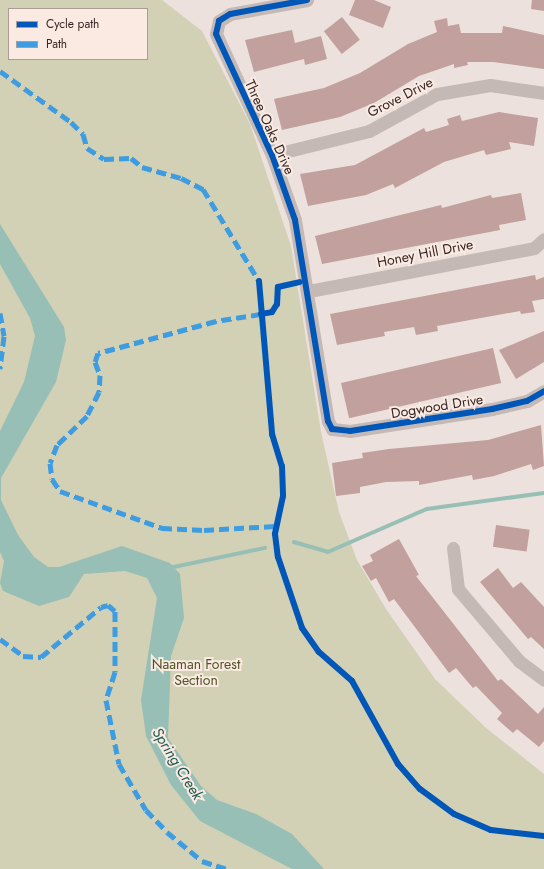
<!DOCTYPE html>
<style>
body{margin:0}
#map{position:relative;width:544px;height:869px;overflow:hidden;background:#ece1dc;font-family:Jost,sans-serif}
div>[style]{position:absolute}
.green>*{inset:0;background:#d2d0b5}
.water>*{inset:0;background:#97bfb6}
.stream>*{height:3.5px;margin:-1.75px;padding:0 1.75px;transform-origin:1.75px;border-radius:1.75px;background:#97bfb6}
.building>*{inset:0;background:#c1a09d;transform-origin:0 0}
.minor>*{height:13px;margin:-6.5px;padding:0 6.5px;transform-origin:6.5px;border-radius:6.5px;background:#c5b9b6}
.quiet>*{height:5px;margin-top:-2.5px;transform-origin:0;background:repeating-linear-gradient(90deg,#3e9ce0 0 10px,transparent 0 15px)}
.cycleway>*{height:6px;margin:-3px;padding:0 3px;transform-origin:3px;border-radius:3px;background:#0057b8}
span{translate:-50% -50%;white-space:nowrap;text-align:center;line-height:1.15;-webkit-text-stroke:4px #faeae2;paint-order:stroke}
.street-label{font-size:14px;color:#352625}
.park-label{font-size:14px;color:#4e5427}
.water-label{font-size:15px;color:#18584e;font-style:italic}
.legend{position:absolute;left:8px;top:8px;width:140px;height:52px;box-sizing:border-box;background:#faeae2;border:1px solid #ab9c96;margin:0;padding:5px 7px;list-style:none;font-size:12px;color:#352625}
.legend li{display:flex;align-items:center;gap:8px;height:20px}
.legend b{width:20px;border:1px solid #ab9c96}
</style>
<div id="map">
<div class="green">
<i style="clip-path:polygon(evenodd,0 0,162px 0,202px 31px,250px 124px,291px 246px,321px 432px,339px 512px,357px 560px,386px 609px,435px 679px,485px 727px,544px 774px,544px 869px,0 869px,0 0,9px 9px,147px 9px,147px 59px,9px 59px,9px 9px)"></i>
</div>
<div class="water">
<i style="clip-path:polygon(0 224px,64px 327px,66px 340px,56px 382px,1px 478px,1px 500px,18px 535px,34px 557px,48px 567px,59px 567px,122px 546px,170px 563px,180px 574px,184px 618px,171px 656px,168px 738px,201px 786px,217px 800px,256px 814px,292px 834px,324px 869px,292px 869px,200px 821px,171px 785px,146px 736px,141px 700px,157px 598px,147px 578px,125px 571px,84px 574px,69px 597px,39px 606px,3px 591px,0 583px,4px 561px,0 552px,0 431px,24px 382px,35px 336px,30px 318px,0 264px)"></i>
</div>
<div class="stream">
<i style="left:294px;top:542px;width:35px;rotate:16deg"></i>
<i style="left:328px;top:552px;width:108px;rotate:-23.5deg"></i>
<i style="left:427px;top:509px;width:118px;rotate:-7.8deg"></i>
<i style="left:169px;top:568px;width:98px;rotate:-11.8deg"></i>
</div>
<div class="building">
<i style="clip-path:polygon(355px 0,374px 0,391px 7px,383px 28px,349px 15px)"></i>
<i style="clip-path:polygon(532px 0,544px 0,544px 11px,531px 9px)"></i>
<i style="left:342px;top:17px;width:29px;height:23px;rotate:52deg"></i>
<i style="clip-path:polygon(447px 18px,448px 26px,459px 24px,461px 33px,502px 33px,503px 26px,544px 35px,544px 69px,493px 62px,467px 62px,468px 65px,454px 68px,454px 64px,419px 76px,374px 103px,340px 117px,282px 130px,274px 99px,324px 88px,360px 73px,408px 44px,437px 32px,434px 21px)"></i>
<i style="clip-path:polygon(292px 30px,295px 43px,321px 36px,327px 59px,305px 65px,304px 59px,254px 72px,245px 40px)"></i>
<i style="clip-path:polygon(499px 112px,538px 118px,534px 146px,509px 142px,511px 149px,486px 155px,484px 150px,444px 162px,395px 188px,393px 184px,366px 195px,308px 206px,300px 174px,355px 165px,424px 128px,426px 132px,449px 125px,447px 119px,460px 115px,462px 121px)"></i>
<i style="clip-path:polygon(521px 193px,526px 220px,499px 225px,500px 230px,322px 264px,315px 236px,441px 205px,442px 208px,491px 195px,492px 198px)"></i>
<i style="clip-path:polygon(535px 275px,536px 280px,544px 277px,544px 299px,532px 301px,535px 312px,521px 314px,520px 311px,437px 326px,438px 331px,416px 335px,414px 327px,384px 332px,385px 336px,337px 345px,330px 314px)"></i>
<i style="clip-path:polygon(544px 331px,544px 362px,516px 379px,499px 350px)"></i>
<i style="left:493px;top:348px;width:36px;height:156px;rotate:77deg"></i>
<i style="clip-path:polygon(541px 425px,544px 466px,533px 470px,531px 464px,494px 476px,473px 480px,472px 475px,419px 485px,419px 481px,386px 482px,360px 487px,360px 493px,336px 496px,332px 463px,363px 458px,362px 453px,389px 449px,488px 440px)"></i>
<i style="left:496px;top:525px;width:34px;height:22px;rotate:8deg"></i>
<i style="clip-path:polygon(399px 539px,419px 575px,416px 576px,498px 681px,501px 679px,538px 714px,544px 707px,544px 741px,539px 747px,517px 729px,513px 733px,497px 719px,502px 713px,476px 686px,473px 688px,456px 668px,449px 673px,394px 599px,389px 602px,376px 578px,371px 581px,362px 566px,373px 561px,370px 555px)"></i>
<i style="clip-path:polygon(498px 568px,513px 588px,521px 582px,544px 607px,544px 649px,531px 637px,528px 639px,480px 582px)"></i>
</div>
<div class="minor">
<i style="left:307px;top:0;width:78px;rotate:169.7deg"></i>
<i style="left:230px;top:14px;width:13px;rotate:148deg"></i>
<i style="left:219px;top:21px;width:13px;rotate:103deg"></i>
<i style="left:216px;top:34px;width:133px;rotate:65.2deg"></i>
<i style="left:272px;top:155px;width:69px;rotate:70.5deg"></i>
<i style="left:295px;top:220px;width:204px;rotate:80.7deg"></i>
<i style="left:328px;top:421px;width:9px;rotate:63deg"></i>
<i style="left:332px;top:429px;width:18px;rotate:6deg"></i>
<i style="left:350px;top:431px;width:144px;rotate:-8.8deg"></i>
<i style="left:492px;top:409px;width:36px;rotate:-13deg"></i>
<i style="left:527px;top:401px;width:20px;rotate:-30deg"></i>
<i style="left:272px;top:155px;width:100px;rotate:-13.9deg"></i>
<i style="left:369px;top:131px;width:77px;rotate:-28.6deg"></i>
<i style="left:437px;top:94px;width:54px;rotate:-9.6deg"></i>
<i style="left:490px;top:85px;width:55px;rotate:8.4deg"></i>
<i style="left:309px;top:291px;width:229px;rotate:-10.8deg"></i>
<i style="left:534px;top:248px;width:13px;rotate:-42deg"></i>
<i style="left:453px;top:548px;width:41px;rotate:83deg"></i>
<i style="left:458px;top:589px;width:94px;rotate:49.7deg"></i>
<i style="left:519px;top:661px;width:31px;rotate:37deg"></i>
</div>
<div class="quiet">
<i style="left:0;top:71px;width:87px;rotate:35.7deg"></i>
<i style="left:71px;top:122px;width:17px;rotate:45deg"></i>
<i style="left:83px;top:134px;width:15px;rotate:74deg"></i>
<i style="left:87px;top:148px;width:20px;rotate:33deg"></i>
<i style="left:104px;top:159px;width:27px;rotate:-2deg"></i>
<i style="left:131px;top:158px;width:14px;rotate:39deg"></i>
<i style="left:142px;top:167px;width:41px;rotate:15.8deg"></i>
<i style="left:181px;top:178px;width:25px;rotate:27deg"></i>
<i style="left:203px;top:189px;width:108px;rotate:58.7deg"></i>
<i style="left:0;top:313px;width:23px;rotate:80deg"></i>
<i style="left:4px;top:336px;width:33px;rotate:97deg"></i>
<i style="left:261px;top:314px;width:46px;rotate:171.2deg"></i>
<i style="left:216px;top:321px;width:122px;rotate:164.8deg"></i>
<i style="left:98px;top:353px;width:9px;rotate:108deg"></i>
<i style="left:95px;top:362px;width:14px;rotate:69deg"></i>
<i style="left:100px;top:375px;width:17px;rotate:93deg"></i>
<i style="left:99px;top:392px;width:27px;rotate:117deg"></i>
<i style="left:87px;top:416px;width:42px;rotate:136deg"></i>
<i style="left:57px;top:445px;width:19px;rotate:111deg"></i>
<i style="left:50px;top:463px;width:16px;rotate:83deg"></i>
<i style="left:52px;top:479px;width:14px;rotate:56deg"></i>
<i style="left:60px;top:491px;width:109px;rotate:19.9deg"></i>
<i style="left:162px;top:528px;width:42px;rotate:2.7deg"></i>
<i style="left:204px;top:530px;width:72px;rotate:-3.2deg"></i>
<i style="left:0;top:639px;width:29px;rotate:36deg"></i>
<i style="left:23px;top:656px;width:18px;rotate:3deg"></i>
<i style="left:41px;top:657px;width:78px;rotate:-39.8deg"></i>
<i style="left:101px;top:607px;width:7px;rotate:-16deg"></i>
<i style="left:108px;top:605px;width:9px;rotate:41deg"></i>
<i style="left:115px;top:611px;width:61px;rotate:90deg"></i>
<i style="left:115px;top:672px;width:29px;rotate:108deg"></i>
<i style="left:106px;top:700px;width:65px;rotate:78.5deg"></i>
<i style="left:119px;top:764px;width:53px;rotate:59.6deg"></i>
<i style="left:146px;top:810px;width:30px;rotate:46deg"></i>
<i style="left:167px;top:832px;width:45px;rotate:39.6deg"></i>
<i style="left:202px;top:861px;width:25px;rotate:18deg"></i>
</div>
<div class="cycleway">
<i style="left:307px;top:0;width:78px;rotate:169.7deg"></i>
<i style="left:230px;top:14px;width:13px;rotate:148deg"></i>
<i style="left:219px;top:21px;width:13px;rotate:103deg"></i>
<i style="left:216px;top:34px;width:133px;rotate:65.2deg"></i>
<i style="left:272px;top:155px;width:69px;rotate:70.5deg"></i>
<i style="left:295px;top:220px;width:204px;rotate:80.7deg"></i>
<i style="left:328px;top:421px;width:9px;rotate:63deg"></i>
<i style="left:332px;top:429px;width:18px;rotate:6deg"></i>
<i style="left:350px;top:431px;width:144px;rotate:-8.8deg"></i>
<i style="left:492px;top:409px;width:36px;rotate:-13deg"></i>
<i style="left:527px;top:401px;width:20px;rotate:-30deg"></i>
<i style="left:259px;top:281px;width:154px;rotate:85.1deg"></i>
<i style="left:272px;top:434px;width:34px;rotate:73deg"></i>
<i style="left:282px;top:466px;width:30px;rotate:88deg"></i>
<i style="left:283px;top:496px;width:39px;rotate:102deg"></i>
<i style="left:275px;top:534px;width:23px;rotate:83deg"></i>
<i style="left:278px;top:557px;width:75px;rotate:71.3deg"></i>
<i style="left:302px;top:628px;width:29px;rotate:55deg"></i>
<i style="left:319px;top:652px;width:44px;rotate:41.3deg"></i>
<i style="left:352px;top:681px;width:95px;rotate:61deg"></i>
<i style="left:398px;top:764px;width:33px;rotate:49deg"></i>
<i style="left:420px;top:789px;width:42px;rotate:36.3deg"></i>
<i style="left:454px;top:814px;width:40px;rotate:23.4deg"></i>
<i style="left:491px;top:830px;width:53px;rotate:6.5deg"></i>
<i style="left:261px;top:314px;width:11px;rotate:-10deg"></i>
<i style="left:272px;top:312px;width:9px;rotate:-58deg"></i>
<i style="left:277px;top:304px;width:17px;rotate:-87deg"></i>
<i style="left:278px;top:287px;width:22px;rotate:-13deg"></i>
</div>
<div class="street-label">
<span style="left:400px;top:97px;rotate:-27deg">Grove Drive</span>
<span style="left:270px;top:127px;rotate:66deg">Three Oaks Drive</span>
<span style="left:425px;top:253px;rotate:-11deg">Honey Hill Drive</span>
<span style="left:437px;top:406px;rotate:-9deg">Dogwood Drive</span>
</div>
<div class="park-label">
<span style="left:196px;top:672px">Naaman Forest<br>Section</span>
</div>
<div class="water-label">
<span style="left:177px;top:764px;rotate:58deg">Spring Creek</span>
</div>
<ul class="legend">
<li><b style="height:5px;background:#0057b8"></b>Cycle path</li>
<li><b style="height:5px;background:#3e9ce0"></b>Path</li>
</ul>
</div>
